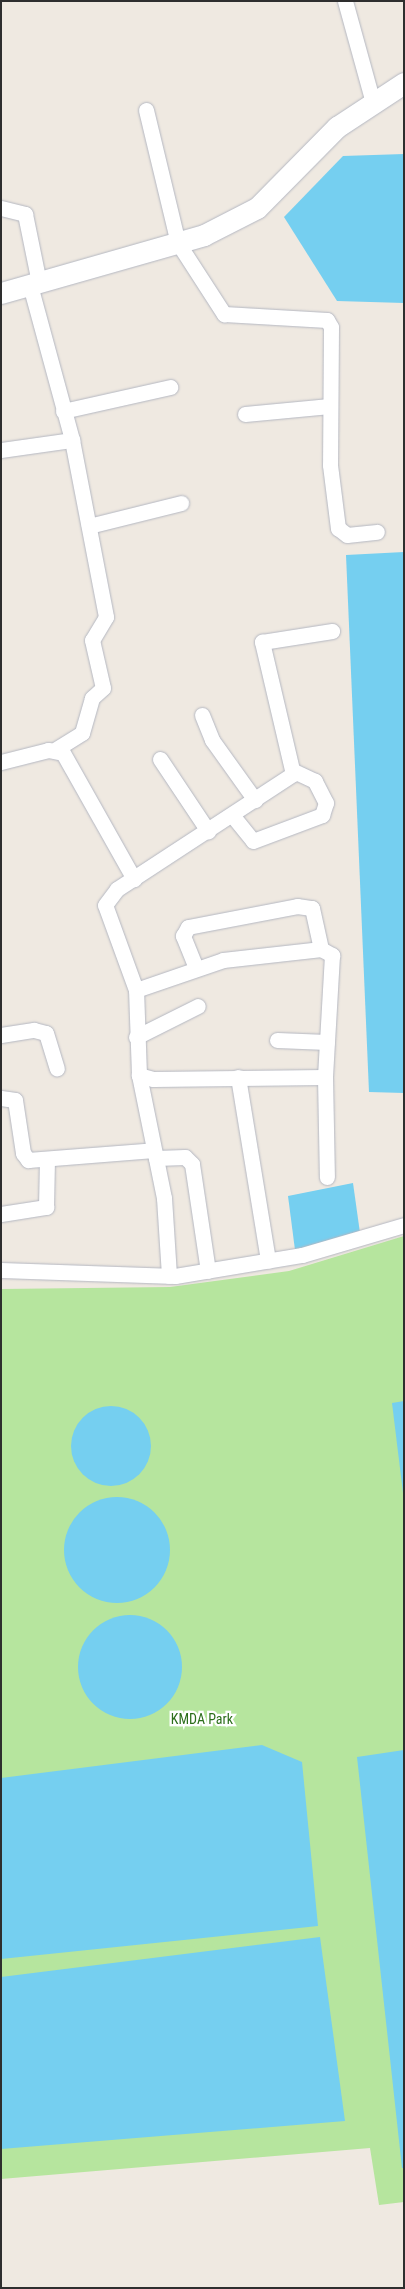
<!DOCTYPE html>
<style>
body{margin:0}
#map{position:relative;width:405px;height:2289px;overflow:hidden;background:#efe9e1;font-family:"Roboto Condensed",sans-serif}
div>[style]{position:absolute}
.green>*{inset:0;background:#b6e59e}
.water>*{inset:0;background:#75cff0}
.round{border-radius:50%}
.roads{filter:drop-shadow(0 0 1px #b4b7c1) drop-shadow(0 0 1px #b4b7c1)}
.minor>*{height:15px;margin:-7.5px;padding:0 7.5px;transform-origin:7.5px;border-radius:7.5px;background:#fff}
.secondary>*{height:21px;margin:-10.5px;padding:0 10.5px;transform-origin:10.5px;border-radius:10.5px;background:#fff}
span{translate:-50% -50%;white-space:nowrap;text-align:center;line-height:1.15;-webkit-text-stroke:4.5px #fff;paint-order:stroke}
.park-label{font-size:14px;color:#2c6e1b}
.frame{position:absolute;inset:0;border:2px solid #2e2e2e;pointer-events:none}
</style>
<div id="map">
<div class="green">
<i style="clip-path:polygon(404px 1236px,404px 2202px,379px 2205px,370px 2148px,1px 2179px,1px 1289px,170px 1287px,289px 1271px)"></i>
</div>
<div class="water">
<i style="clip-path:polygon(404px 154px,404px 303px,337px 301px,284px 217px,343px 156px)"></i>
<i style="clip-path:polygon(404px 552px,404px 1093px,369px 1092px,346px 555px)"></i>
<i style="clip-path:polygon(353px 1183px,360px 1233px,295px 1250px,288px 1196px)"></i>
<i style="clip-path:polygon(404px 1401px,404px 1501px,392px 1403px)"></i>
<i class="round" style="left:71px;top:1406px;width:80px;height:80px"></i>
<i class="round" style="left:64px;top:1497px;width:106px;height:106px"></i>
<i class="round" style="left:78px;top:1615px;width:104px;height:104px"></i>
<i style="clip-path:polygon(262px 1745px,302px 1762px,318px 1926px,1px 1959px,1px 1778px)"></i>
<i style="clip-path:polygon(404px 1750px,404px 2168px,402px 2168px,357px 1757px)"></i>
<i style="clip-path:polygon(320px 1937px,345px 2121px,1px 2149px,1px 1977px)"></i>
</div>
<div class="roads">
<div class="minor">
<i style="left:345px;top:1px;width:106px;rotate:74.6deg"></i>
<i style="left:146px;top:110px;width:137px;rotate:76.5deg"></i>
<i style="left:178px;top:243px;width:85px;rotate:57.1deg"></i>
<i style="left:224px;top:314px;width:103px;rotate:3.3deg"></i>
<i style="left:327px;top:320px;width:8px;rotate:60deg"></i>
<i style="left:331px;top:327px;width:138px;rotate:90.4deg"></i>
<i style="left:330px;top:465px;width:64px;rotate:82.8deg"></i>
<i style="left:338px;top:528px;width:11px;rotate:38deg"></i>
<i style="left:347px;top:535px;width:30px;rotate:-6deg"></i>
<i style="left:1px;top:208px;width:25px;rotate:14deg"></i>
<i style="left:25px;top:214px;width:70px;rotate:78.5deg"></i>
<i style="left:30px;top:285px;width:161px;rotate:74.8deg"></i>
<i style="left:72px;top:440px;width:180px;rotate:79.1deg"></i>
<i style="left:106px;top:617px;width:27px;rotate:121deg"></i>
<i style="left:92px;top:640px;width:49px;rotate:77.1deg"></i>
<i style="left:103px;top:688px;width:15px;rotate:138deg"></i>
<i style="left:92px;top:698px;width:36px;rotate:106deg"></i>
<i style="left:82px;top:733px;width:32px;rotate:148deg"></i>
<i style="left:63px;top:411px;width:110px;rotate:-12.6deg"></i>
<i style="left:245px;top:414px;width:85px;rotate:-5.4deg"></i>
<i style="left:1px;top:450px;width:72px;rotate:-8deg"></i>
<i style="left:89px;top:526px;width:95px;rotate:-14deg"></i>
<i style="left:202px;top:715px;width:27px;rotate:68deg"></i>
<i style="left:212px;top:740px;width:74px;rotate:54.4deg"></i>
<i style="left:160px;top:759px;width:87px;rotate:56.3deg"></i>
<i style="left:1px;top:762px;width:49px;rotate:-14.3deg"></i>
<i style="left:48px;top:750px;width:15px;rotate:11deg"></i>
<i style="left:63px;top:753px;width:145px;rotate:60.6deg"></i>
<i style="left:232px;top:815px;width:33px;rotate:51deg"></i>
<i style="left:253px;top:841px;width:74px;rotate:-20.6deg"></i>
<i style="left:322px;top:815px;width:13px;rotate:-72deg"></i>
<i style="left:326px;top:803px;width:25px;rotate:-117deg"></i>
<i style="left:315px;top:781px;width:23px;rotate:-155deg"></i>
<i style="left:196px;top:968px;width:35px;rotate:-112deg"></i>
<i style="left:183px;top:936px;width:10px;rotate:-61deg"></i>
<i style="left:188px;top:927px;width:111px;rotate:-10.9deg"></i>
<i style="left:297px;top:906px;width:15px;rotate:8deg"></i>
<i style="left:312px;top:908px;width:42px;rotate:77.6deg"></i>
<i style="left:136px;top:990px;width:92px;rotate:-19deg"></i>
<i style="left:223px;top:960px;width:99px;rotate:-6.4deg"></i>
<i style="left:321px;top:949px;width:13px;rotate:29deg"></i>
<i style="left:332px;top:955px;width:122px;rotate:93.3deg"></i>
<i style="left:325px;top:1077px;width:100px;rotate:88.9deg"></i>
<i style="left:1px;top:1035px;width:33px;rotate:-9deg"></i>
<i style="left:34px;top:1030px;width:12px;rotate:14deg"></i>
<i style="left:46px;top:1033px;width:37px;rotate:73deg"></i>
<i style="left:136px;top:1037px;width:69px;rotate:-26.6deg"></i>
<i style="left:277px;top:1040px;width:50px;rotate:2.3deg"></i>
<i style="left:139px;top:1075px;width:126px;rotate:78.5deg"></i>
<i style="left:164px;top:1198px;width:78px;rotate:86.3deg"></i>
<i style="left:238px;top:1077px;width:186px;rotate:80.7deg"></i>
<i style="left:325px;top:1077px;width:172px;rotate:179.3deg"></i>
<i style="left:153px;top:1079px;width:15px;rotate:-164deg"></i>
<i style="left:139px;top:1075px;width:85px;rotate:-92deg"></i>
<i style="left:136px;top:990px;width:90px;rotate:-110deg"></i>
<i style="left:105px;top:905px;width:20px;rotate:-53deg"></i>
<i style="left:117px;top:889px;width:210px;rotate:-33.2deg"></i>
<i style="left:293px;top:774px;width:136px;rotate:-103.2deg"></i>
<i style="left:262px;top:642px;width:71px;rotate:-8.9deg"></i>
<i style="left:1px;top:1098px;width:14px;rotate:8deg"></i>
<i style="left:15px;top:1100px;width:54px;rotate:81.4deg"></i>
<i style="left:23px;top:1153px;width:9px;rotate:54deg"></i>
<i style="left:28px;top:1160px;width:126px;rotate:-4.5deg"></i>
<i style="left:156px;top:1158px;width:29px;rotate:-2deg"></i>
<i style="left:185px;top:1157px;width:10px;rotate:45deg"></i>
<i style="left:192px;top:1164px;width:108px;rotate:81.5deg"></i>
<i style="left:1px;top:1214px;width:46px;rotate:-8.8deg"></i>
<i style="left:46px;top:1207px;width:47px;rotate:-88.8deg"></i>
<i style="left:1px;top:1270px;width:174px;rotate:2deg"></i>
<i style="left:175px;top:1276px;width:129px;rotate:-9.4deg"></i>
<i style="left:302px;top:1255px;width:106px;rotate:-16.4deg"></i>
</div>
<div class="secondary">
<i style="left:1px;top:293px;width:211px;rotate:-15.9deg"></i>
<i style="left:204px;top:235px;width:59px;rotate:-27deg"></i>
<i style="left:257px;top:208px;width:114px;rotate:-45.4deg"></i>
<i style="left:337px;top:127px;width:80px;rotate:-33.3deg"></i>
</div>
</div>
<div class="park-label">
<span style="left:202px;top:1719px">KMDA Park</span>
</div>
<div class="frame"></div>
</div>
